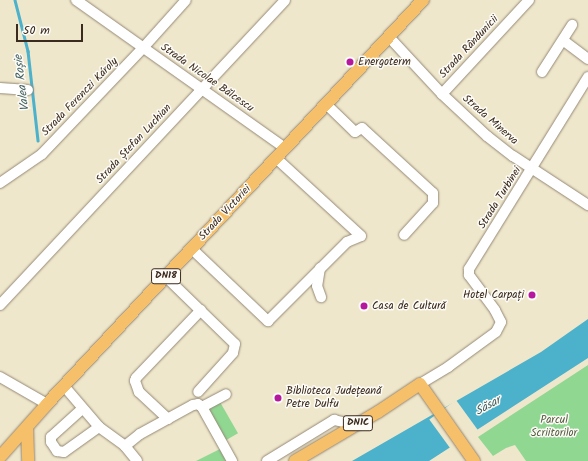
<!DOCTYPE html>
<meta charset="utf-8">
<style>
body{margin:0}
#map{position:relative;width:588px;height:461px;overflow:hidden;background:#efe7cc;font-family:Kalam,sans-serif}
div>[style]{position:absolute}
.green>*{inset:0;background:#90d792;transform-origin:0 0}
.water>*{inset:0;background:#4cb1cb}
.pier>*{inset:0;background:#efe7cc;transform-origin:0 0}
.stream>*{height:2.5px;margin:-1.25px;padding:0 1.25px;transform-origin:1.25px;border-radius:1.25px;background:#4cb1cb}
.roads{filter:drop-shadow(0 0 1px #958875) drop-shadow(0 0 1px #958875)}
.minor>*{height:10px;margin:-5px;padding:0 5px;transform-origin:5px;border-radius:5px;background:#fff}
.major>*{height:12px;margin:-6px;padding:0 6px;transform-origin:6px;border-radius:6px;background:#f6c06b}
.dots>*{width:11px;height:11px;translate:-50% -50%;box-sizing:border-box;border:2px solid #fdfcf7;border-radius:50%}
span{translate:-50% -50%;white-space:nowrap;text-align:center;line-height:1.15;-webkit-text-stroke:3px #fdfcf7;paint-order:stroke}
.shield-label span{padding:1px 3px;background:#fdfcf7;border:1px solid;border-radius:3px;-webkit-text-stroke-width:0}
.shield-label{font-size:10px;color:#3b2a1e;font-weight:700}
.street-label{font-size:11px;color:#3b2a1e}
.poi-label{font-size:11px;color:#3b2a1e}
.left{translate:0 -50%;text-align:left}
.right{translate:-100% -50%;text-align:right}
.park-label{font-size:11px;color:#545e41}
.water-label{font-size:12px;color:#426063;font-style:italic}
.scale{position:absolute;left:16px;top:24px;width:67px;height:18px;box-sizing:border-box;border:2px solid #3b2a1e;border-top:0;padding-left:5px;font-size:12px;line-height:14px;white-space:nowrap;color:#3b2a1e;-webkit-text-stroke:3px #fdfcf7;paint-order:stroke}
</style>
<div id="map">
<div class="green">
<i style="clip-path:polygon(588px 365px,588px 461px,526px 461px,515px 445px,506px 448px,493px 456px,478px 437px)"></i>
<i style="left:220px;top:402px;width:36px;height:16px;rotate:60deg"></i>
<i style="clip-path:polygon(220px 449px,226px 461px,196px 461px)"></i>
</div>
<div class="water">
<i style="clip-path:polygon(588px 319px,588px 358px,429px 461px,352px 461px,541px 352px)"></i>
</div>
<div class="pier">
<i style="left:456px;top:400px;width:39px;height:33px;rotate:54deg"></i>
</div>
<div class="stream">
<i style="left:15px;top:0;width:53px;rotate:75.7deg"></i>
<i style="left:28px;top:51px;width:90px;rotate:83.6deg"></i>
</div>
<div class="roads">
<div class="minor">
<i style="left:76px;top:0;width:256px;rotate:35.3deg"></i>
<i style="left:389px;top:37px;width:78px;rotate:47.1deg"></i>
<i style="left:442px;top:94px;width:62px;rotate:43deg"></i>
<i style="left:487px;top:136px;width:33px;rotate:38deg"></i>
<i style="left:513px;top:156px;width:90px;rotate:33.2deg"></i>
<i style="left:564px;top:41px;width:30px;rotate:37deg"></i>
<i style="left:542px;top:72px;width:56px;rotate:-57.4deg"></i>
<i style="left:0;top:88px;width:28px;rotate:4deg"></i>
<i style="left:442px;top:94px;width:128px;rotate:-47.2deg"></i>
<i style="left:327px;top:105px;width:39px;rotate:44deg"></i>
<i style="left:355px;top:132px;width:8px;rotate:-30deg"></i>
<i style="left:362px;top:128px;width:96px;rotate:42.5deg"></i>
<i style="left:433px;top:193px;width:10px;rotate:90deg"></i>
<i style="left:433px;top:203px;width:43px;rotate:132.2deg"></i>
<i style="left:0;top:183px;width:51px;rotate:-34.6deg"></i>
<i style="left:42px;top:154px;width:146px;rotate:-46.4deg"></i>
<i style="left:143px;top:48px;width:64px;rotate:-48.1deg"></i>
<i style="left:192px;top:249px;width:105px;rotate:43.5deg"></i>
<i style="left:268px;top:321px;width:112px;rotate:-45deg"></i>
<i style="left:347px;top:242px;width:15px;rotate:-23deg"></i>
<i style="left:361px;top:236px;width:115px;rotate:-137.5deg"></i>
<i style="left:320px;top:268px;width:18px;rotate:99deg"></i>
<i style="left:317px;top:286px;width:12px;rotate:70deg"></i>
<i style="left:166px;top:277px;width:96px;rotate:44.2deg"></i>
<i style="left:235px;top:344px;width:9px;rotate:103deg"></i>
<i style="left:233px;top:353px;width:52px;rotate:131.9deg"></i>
<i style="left:0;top:305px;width:417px;rotate:-46.9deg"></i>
<i style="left:0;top:377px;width:54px;rotate:29.9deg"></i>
<i style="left:420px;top:384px;width:33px;rotate:-31deg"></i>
<i style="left:448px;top:367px;width:59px;rotate:-36.1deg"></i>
<i style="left:496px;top:332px;width:11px;rotate:-63deg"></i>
<i style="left:501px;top:322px;width:13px;rotate:-117deg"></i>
<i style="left:495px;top:310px;width:44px;rotate:-126.6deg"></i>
<i style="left:469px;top:275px;width:6px;rotate:-90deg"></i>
<i style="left:469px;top:269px;width:226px;rotate:-58.2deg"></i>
<i style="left:64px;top:386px;width:54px;rotate:49.5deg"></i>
<i style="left:99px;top:427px;width:32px;rotate:36deg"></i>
<i style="left:125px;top:446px;width:19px;rotate:51deg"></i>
<i style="left:202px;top:407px;width:27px;rotate:-28deg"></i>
<i style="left:82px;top:409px;width:42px;rotate:137.9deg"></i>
<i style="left:51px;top:437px;width:5px;rotate:90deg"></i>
<i style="left:51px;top:442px;width:11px;rotate:56deg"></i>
<i style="left:57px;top:451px;width:7px;rotate:8deg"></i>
<i style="left:64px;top:452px;width:43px;rotate:-35.5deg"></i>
<i style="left:168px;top:419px;width:40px;rotate:-137deg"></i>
<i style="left:139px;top:392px;width:12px;rotate:-110deg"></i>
<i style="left:135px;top:381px;width:3px;rotate:-72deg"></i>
<i style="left:136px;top:378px;width:94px;rotate:-46.3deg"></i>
<i style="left:125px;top:446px;width:19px;rotate:-39deg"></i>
<i style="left:140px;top:434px;width:60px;rotate:-28.7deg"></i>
<i style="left:193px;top:405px;width:5px;rotate:-11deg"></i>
<i style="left:198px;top:404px;width:5px;rotate:37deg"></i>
<i style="left:202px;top:407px;width:62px;rotate:60.9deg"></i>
<i style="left:267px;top:461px;width:79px;rotate:-31.5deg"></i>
<i style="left:334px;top:420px;width:22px;rotate:13deg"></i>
</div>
<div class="major">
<i style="left:27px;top:427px;width:34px;rotate:88deg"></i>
<i style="left:0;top:457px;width:71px;rotate:-48.4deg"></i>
<i style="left:47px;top:404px;width:552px;rotate:-47.06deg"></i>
<i style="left:295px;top:461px;width:96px;rotate:-30.6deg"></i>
<i style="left:378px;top:412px;width:50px;rotate:-33.7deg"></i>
<i style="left:420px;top:384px;width:94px;rotate:55deg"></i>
</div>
</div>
<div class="dots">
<i style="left:350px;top:62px;background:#b5179e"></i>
<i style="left:532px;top:295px;background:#b5179e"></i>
<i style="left:364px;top:306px;background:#b5179e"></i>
<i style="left:278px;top:398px;background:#b5179e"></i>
</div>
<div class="shield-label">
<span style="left:166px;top:276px">DN18</span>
<span style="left:358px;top:423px">DN1C</span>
</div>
<div class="street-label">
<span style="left:469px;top:47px;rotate:-47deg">Strada Rândunicii</span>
<span style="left:207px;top:78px;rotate:35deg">Strada Nicolae Bălcescu</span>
<span style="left:80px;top:97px;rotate:-46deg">Strada Ferenczi Károly</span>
<span style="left:490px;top:120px;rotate:41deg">Strada Minerva</span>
<span style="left:134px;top:144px;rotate:-47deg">Strada Ștefan Luchian</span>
<span style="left:500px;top:198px;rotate:-58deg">Strada Turbinei</span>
<span style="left:225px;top:213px;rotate:-47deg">Strada Victoriei</span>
</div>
<div class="poi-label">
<span class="left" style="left:358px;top:62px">Energoterm</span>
<span class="right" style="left:524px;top:295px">Hotel Carpați</span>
<span class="left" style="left:372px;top:306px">Casa de Cultură</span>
<span class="left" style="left:286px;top:398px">Biblioteca Județeană<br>Petre Dulfu</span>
</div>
<div class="park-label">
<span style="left:554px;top:427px">Parcul<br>Scriitorilor</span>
</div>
<div class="water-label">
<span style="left:22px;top:83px;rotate:-97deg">Valea Roșie</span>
<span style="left:488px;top:406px;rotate:-29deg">Săsar</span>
</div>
<div class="scale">50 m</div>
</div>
